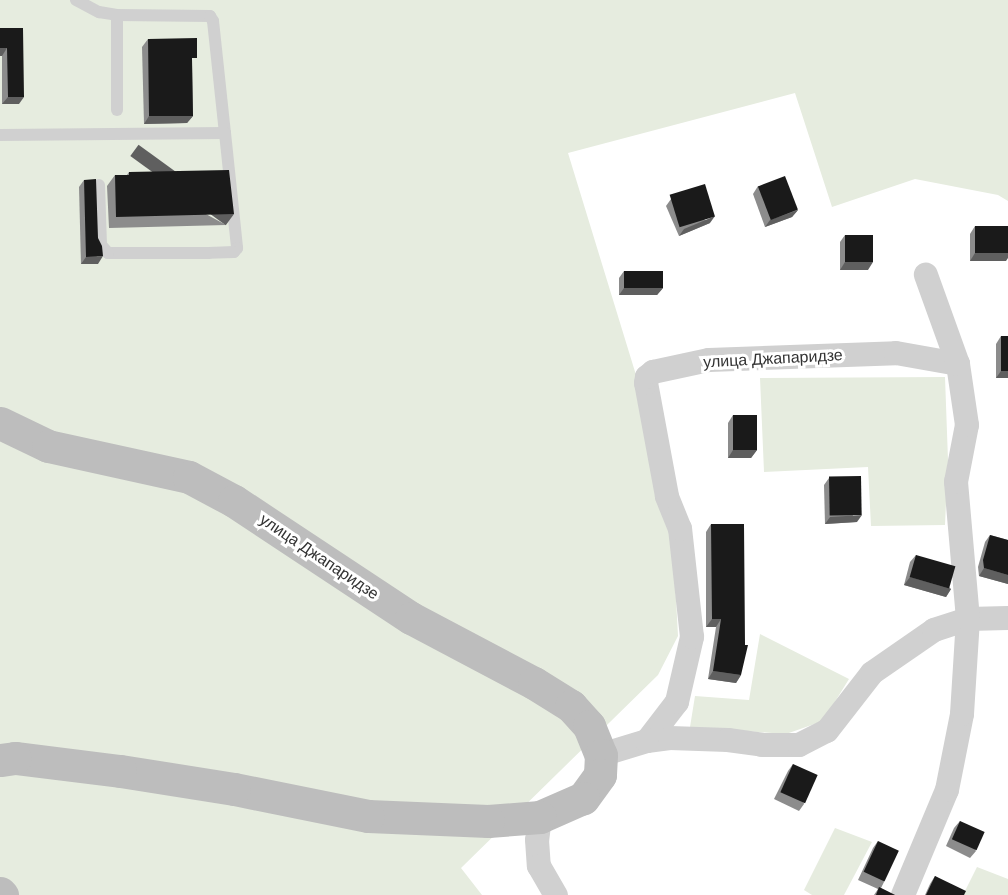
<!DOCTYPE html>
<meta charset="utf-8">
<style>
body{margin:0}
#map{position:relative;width:1008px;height:895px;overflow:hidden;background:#fff;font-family:Arial,sans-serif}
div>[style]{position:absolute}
.green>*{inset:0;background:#e6ecdf}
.lane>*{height:12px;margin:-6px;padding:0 6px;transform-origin:6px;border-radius:6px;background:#d0d0d0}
.street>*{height:24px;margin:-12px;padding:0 12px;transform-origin:12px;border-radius:12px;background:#d0d0d0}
.secondary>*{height:33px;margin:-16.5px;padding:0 16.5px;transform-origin:16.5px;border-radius:16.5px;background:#bdbdbd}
.wall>*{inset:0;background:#8c8c8c}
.shaded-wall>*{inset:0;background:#5f5f5f;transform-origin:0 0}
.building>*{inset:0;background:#1a1a1a;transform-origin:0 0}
span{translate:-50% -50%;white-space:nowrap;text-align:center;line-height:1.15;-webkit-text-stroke:6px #fff;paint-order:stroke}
.street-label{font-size:16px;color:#333}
</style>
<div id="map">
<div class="green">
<i style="clip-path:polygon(0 0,1008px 0,1008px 201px,998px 195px,915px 179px,832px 207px,795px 93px,568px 153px,670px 486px,678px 636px,658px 675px,461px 868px,482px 895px,0 895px)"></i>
<i style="clip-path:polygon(945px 377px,948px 460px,945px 525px,871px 526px,868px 467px,764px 472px,760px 378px)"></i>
<i style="clip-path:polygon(760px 634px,849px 679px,823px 721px,786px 734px,690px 727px,695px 696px,749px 700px)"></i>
<i style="clip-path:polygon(835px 828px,872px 842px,844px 895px,812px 895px,804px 890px)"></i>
<i style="clip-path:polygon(977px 867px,1008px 879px,1008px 895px,963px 895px)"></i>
</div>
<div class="lane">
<i style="left:76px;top:0;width:26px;rotate:28deg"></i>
<i style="left:99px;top:12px;width:18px;rotate:9deg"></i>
<i style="left:117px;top:15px;width:93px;rotate:0.6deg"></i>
<i style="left:210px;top:16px;width:6px;rotate:59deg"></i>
<i style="left:213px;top:21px;width:113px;rotate:83.9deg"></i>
<i style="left:117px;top:15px;width:95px;rotate:90deg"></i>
<i style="left:0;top:135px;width:225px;rotate:-0.5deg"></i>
<i style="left:225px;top:133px;width:116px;rotate:84deg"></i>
<i style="left:237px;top:248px;width:5px;rotate:127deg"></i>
<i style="left:234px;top:252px;width:25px;rotate:178deg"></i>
<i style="left:209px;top:253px;width:101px;rotate:180deg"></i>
<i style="left:108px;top:253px;width:11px;rotate:-131deg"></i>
<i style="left:101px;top:245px;width:60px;rotate:-91.9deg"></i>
</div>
<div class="street">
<i style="left:647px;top:741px;width:49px;rotate:-52.4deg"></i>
<i style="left:677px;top:702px;width:67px;rotate:-77deg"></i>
<i style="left:692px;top:637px;width:109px;rotate:-96.3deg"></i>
<i style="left:680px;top:529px;width:35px;rotate:-112deg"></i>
<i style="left:667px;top:496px;width:115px;rotate:-100.5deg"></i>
<i style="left:646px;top:383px;width:6px;rotate:-81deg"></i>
<i style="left:647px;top:377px;width:8px;rotate:-40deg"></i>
<i style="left:653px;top:372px;width:57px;rotate:-12.1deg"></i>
<i style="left:709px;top:360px;width:187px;rotate:-2.1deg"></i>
<i style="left:896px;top:353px;width:63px;rotate:10.1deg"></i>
<i style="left:601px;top:755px;width:48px;rotate:-16.9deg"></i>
<i style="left:647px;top:741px;width:23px;rotate:-7deg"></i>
<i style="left:670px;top:738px;width:58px;rotate:2deg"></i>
<i style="left:728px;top:740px;width:34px;rotate:8deg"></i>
<i style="left:762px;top:745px;width:37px"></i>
<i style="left:799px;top:745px;width:31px;rotate:-27deg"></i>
<i style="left:827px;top:731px;width:73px;rotate:-52.2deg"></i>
<i style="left:872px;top:673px;width:75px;rotate:-34.7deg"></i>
<i style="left:934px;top:630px;width:36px;rotate:-18deg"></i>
<i style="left:968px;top:619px;width:40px;rotate:-1.4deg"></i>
<i style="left:540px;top:817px;width:23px;rotate:97deg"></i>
<i style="left:537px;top:840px;width:26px;rotate:86deg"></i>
<i style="left:539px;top:866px;width:34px;rotate:60deg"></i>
<i style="left:903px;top:895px;width:114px;rotate:-67.3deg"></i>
<i style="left:947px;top:790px;width:77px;rotate:-78.8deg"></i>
<i style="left:962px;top:714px;width:95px;rotate:-86.4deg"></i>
<i style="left:968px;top:619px;width:138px;rotate:-95deg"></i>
<i style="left:956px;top:482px;width:58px;rotate:-79.1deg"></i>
<i style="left:967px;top:425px;width:62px;rotate:-98.4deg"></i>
<i style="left:958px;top:364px;width:95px;rotate:-109.8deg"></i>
</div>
<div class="secondary">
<i style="left:0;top:423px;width:53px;rotate:25.6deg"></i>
<i style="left:48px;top:446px;width:144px;rotate:12.4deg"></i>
<i style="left:189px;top:477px;width:51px;rotate:28.1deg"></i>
<i style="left:234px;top:501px;width:212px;rotate:33.5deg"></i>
<i style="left:411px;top:618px;width:139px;rotate:27.9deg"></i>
<i style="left:534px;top:683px;width:44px;rotate:31.9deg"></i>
<i style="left:571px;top:706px;width:27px;rotate:48deg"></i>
<i style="left:589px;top:726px;width:31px;rotate:68deg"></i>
<i style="left:601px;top:755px;width:20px;rotate:93deg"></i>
<i style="left:600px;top:775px;width:29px;rotate:126deg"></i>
<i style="left:583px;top:798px;width:47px;rotate:156.2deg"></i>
<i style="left:540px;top:817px;width:52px;rotate:175.6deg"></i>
<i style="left:488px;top:821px;width:120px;rotate:-177.6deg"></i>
<i style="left:368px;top:816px;width:137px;rotate:-168.6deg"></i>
<i style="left:234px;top:789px;width:115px;rotate:-171deg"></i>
<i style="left:120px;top:771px;width:106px;rotate:-172.9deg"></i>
<i style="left:15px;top:758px;width:15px;rotate:172deg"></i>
<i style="left:0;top:893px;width:3px;rotate:45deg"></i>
</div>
<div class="wall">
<i style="clip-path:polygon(23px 28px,19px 104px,2px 104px,2px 56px,0 56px)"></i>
<i style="clip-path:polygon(148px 39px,192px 65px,193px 116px,187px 123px,144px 124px,142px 47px)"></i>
<i style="clip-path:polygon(129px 172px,226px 225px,109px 228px,107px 186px,115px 175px,127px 175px)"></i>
<i style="clip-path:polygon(84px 180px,98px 264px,81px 264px,79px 187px)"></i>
<i style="clip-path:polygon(758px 186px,798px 210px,792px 217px,765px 227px,753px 194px)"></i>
<i style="clip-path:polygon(671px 199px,710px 223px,679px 236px,666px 206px)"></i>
<i style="clip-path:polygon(975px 226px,1006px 261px,970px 261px,970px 234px)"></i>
<i style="clip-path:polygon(845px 235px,868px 270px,840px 270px,840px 242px)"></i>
<i style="clip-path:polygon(624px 271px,663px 288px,657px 295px,619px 295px,619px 278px)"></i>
<i style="clip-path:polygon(1001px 336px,1008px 378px,996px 378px,996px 344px)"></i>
<i style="clip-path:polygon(733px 415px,757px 450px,751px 458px,728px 458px,728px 423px)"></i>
<i style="clip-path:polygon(829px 478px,857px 522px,825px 524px,824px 485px)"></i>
<i style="clip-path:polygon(711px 524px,741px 675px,736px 683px,708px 679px,716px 627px,706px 627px,706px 532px)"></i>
<i style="clip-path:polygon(990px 535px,1008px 540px,1008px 584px,979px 576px,978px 567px,985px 542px)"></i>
<i style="clip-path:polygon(916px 555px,951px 589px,946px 597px,904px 585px,910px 562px)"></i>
<i style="clip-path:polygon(793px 764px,804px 804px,799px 811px,774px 799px,788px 771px)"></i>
<i style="clip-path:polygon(960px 821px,976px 851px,970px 858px,946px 846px,954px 828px)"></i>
<i style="clip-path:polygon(878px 841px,884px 882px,881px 888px,895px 895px,874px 895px,878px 889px,858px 880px,873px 848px)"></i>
<i style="clip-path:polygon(935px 876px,964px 895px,925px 895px,930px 884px)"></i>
</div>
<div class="shaded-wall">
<i style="clip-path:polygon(0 48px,7px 48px,2px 56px,0 56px)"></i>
<i style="clip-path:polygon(8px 97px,24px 97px,19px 104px,2px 104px)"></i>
<i style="clip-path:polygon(149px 116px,193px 116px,187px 123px,144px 124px)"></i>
<i style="clip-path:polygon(798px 210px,792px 217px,765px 227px,770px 220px)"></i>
<i style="left:234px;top:214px;width:14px;height:118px;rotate:126deg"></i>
<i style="clip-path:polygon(715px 216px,710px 223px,679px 236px,684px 229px)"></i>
<i style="clip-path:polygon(975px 253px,1008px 253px,1008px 258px,1006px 261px,970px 261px)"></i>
<i style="clip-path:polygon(103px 256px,98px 264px,81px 264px,86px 257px)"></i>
<i style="clip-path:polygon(845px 262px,873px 262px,868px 270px,840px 270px)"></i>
<i style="clip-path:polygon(624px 288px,663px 288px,657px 295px,619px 295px)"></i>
<i style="clip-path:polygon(1001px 371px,1008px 371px,1008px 378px,996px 378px)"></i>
<i style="clip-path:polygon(733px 450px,757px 450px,751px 458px,728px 458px)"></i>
<i style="clip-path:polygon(862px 515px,857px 522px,825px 524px,830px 517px)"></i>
<i style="clip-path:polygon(984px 568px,1008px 575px,1008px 584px,979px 576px)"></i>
<i style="clip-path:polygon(910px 577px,951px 589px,946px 597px,904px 585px)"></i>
<i style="clip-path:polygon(712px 619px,721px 619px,716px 627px,706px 627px)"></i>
<i style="clip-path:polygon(713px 671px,741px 675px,736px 683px,708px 679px)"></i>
</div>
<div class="building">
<i style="clip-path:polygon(0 28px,23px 28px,24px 97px,8px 97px,7px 48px,0 48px)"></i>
<i style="clip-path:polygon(197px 38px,197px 58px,192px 58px,193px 116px,149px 116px,148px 39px)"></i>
<i style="clip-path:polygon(229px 170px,234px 214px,116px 217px,115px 175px,129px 175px,129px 172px)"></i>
<i style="left:785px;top:176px;width:36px;height:29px;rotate:69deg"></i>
<i style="clip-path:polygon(96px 179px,98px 238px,102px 246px,103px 256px,86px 257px,84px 180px)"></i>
<i style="left:705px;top:184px;width:34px;height:37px;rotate:73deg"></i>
<i style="left:975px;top:226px;width:33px;height:27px"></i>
<i style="left:845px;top:235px;width:28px;height:27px"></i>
<i style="left:624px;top:271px;width:39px;height:17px"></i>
<i style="left:1001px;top:336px;width:7px;height:35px"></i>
<i style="left:733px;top:415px;width:24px;height:35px"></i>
<i style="left:861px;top:476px;width:39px;height:32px;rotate:89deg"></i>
<i style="clip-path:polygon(711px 524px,744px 524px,745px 645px,748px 645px,741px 675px,713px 671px,721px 619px,712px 619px)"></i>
<i style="clip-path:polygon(990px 535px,1008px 540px,1008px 575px,984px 568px,983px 560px)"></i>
<i style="left:916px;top:555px;width:41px;height:23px;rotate:16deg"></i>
<i style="left:793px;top:764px;width:27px;height:31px;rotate:24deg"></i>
<i style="left:960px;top:821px;width:27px;height:20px;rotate:24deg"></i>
<i style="left:878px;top:841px;width:23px;height:34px;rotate:25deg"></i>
<i style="clip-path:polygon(935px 876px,966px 891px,964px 895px,926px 895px)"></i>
<i style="clip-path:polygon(879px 887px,895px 895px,876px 895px)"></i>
</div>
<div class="street-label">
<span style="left:773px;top:359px;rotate:-3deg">улица Джапаридзе</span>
<span style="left:319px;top:557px;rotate:34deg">улица Джапаридзе</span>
</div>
</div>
